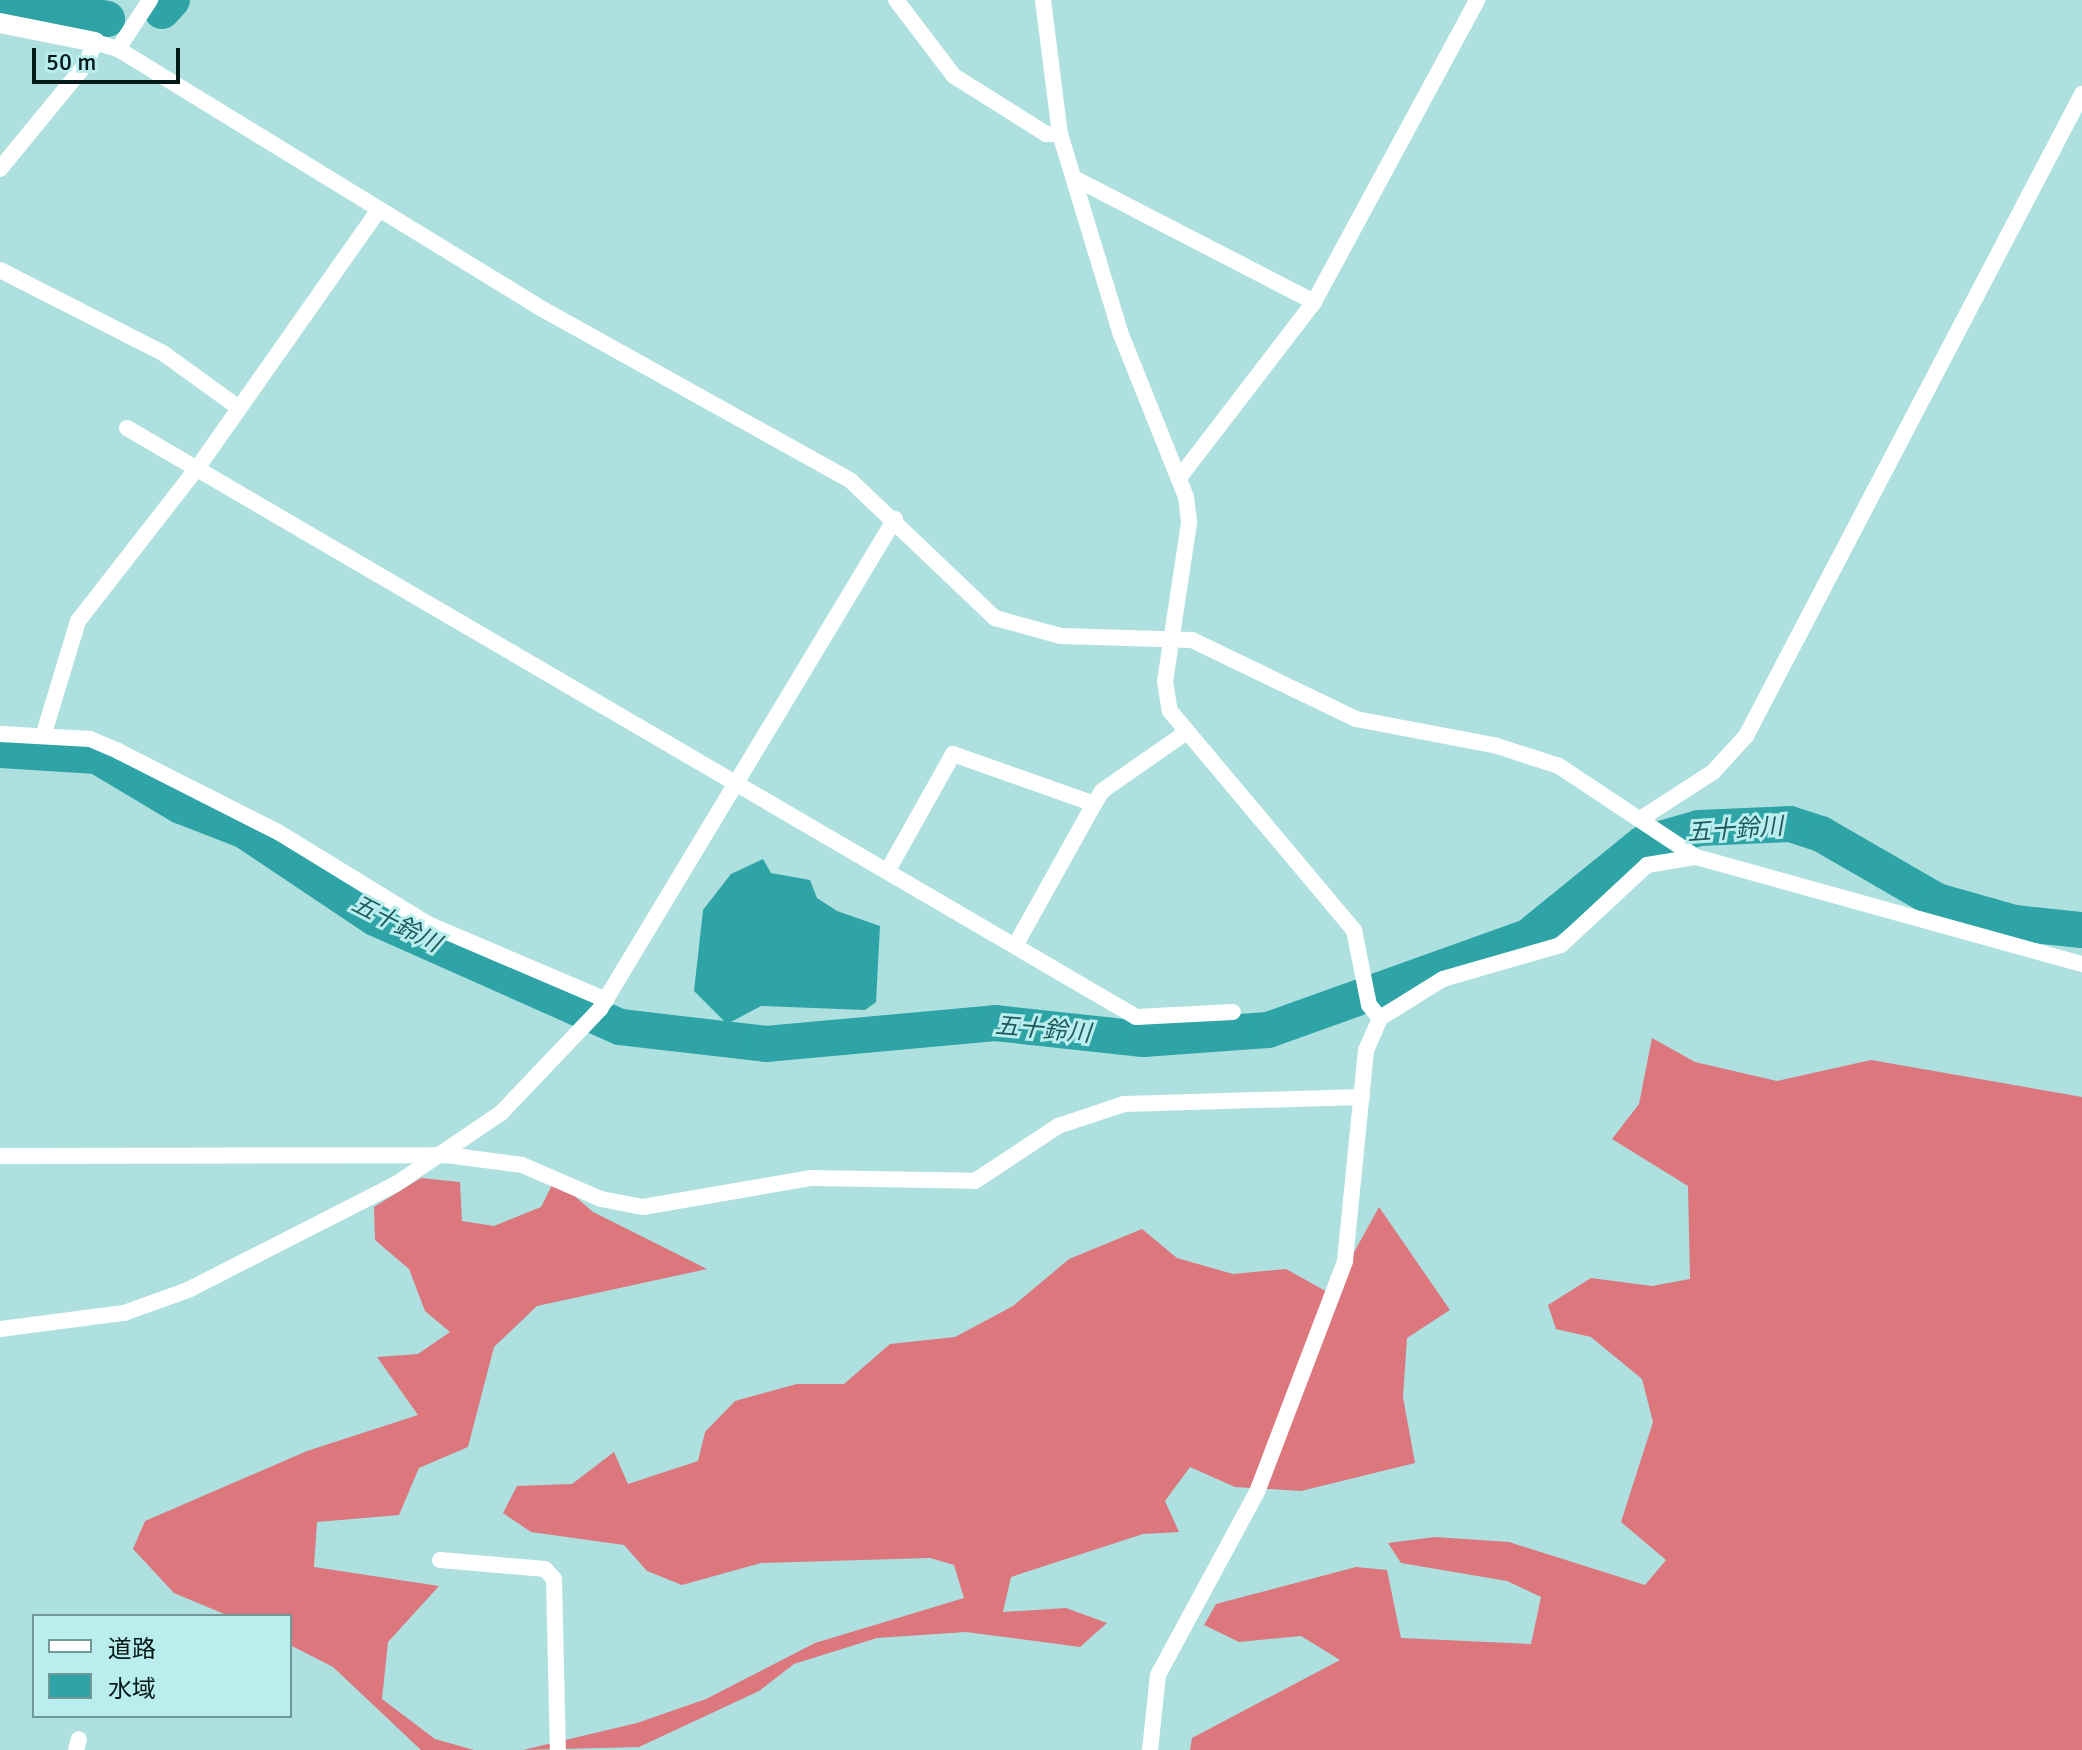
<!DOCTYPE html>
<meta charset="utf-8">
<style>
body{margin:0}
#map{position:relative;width:2082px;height:1750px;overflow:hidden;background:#aee0e0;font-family:Signika,"Noto Sans JP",sans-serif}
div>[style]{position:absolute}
.forest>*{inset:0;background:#dc777e}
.water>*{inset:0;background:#2ea4a6}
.river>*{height:36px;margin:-18px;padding:0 18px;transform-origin:18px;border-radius:18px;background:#2ea4a6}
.minor>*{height:16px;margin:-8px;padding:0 8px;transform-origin:8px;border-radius:8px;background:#fff}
.tertiary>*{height:20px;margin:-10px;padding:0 10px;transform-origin:10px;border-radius:10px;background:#fff}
span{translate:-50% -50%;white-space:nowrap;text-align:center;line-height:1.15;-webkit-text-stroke:6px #baeded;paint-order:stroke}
.water-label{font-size:24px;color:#1c5a5b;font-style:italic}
.legend{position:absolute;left:32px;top:1614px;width:260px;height:104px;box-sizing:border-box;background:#baeded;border:2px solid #729898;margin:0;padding:10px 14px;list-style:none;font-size:24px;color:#061919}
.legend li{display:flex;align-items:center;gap:16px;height:40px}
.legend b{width:40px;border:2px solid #729898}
.scale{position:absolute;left:32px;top:48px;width:148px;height:36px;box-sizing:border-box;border:4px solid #061919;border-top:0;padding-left:10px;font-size:24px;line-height:28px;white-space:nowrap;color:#061919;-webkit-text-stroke:6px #baeded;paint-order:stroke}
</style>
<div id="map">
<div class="forest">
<i style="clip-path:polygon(1652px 1038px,1695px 1062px,1777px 1081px,1871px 1060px,2082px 1097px,2082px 1750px,1190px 1750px,1192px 1738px,1340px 1660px,1301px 1636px,1239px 1642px,1204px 1625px,1216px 1604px,1356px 1567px,1387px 1570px,1401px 1638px,1531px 1644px,1541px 1597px,1507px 1581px,1401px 1563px,1388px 1543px,1435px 1537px,1509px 1542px,1645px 1585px,1666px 1560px,1621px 1522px,1653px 1422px,1642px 1379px,1591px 1337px,1556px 1329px,1548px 1305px,1591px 1278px,1652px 1286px,1690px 1279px,1688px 1186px,1612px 1139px,1639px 1104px)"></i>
<i style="clip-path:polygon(421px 1178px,460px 1182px,462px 1221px,494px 1226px,541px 1207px,555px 1179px,593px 1212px,707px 1269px,537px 1306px,494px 1347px,468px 1447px,419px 1468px,399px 1515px,317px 1522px,314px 1567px,439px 1586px,388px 1642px,382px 1699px,435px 1739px,474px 1750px,421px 1750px,333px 1667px,290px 1645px,290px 1616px,229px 1616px,174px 1593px,133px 1549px,145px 1521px,307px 1451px,418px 1415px,377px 1357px,418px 1354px,450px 1332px,425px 1311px,409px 1269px,375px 1240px,374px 1207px)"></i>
<i style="clip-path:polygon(1379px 1207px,1450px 1310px,1407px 1338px,1403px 1397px,1415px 1463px,1301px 1491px,1235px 1487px,1190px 1467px,1165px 1501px,1179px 1532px,1143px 1534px,1011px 1577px,1003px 1612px,1066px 1608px,1107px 1623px,1080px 1647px,966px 1632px,877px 1638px,794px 1664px,759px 1691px,639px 1747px,523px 1750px,637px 1723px,706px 1699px,815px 1643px,964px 1598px,954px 1565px,930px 1558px,761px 1563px,682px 1585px,647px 1571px,624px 1545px,531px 1532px,503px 1513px,517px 1486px,572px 1484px,614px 1452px,628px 1484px,698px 1461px,705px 1432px,735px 1401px,797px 1384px,844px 1384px,890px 1344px,955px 1337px,1013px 1306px,1069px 1259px,1142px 1229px,1177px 1258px,1233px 1274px,1286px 1269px,1331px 1294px)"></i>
</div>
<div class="water">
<i style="clip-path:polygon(763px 859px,771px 873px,810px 880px,817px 898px,837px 911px,880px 926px,876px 1002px,865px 1010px,761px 1006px,727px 1024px,694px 991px,703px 910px,731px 874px)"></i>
</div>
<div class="river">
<i style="left:12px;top:0;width:97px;rotate:11.3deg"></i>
<i style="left:162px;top:11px;width:15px;rotate:-48deg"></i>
<i style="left:0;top:750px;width:97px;rotate:3.5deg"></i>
<i style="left:97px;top:756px;width:98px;rotate:30.8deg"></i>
<i style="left:181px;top:806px;width:69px;rotate:21.3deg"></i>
<i style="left:245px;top:831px;width:156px;rotate:33.8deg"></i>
<i style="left:375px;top:918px;width:268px;rotate:24deg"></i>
<i style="left:620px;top:1027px;width:147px;rotate:6.6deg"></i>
<i style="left:766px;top:1044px;width:230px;rotate:-5.2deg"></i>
<i style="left:995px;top:1023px;width:149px;rotate:6.2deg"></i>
<i style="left:1143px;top:1039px;width:125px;rotate:-4.1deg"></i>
<i style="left:1268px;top:1030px;width:276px;rotate:-19.7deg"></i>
<i style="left:1528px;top:937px;width:148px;rotate:-39deg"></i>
<i style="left:1643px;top:844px;width:58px;rotate:-15.9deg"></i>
<i style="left:1699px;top:828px;width:91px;rotate:-2.5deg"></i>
<i style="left:1790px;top:824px;width:33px;rotate:18deg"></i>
<i style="left:1821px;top:834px;width:134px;rotate:30deg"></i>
<i style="left:1937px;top:901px;width:81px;rotate:15.8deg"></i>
<i style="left:2015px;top:923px;width:67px;rotate:6deg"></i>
</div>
<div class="minor">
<i style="left:896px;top:0;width:96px;rotate:52.7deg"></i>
<i style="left:954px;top:76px;width:109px;rotate:32.2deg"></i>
<i style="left:1046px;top:134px;width:14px"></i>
<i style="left:1043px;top:0;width:135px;rotate:82.8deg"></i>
<i style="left:1060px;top:134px;width:207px;rotate:73.1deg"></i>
<i style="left:1120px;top:332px;width:178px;rotate:68.2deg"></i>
<i style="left:1186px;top:497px;width:26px;rotate:83deg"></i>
<i style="left:1189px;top:523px;width:160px;rotate:98.6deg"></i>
<i style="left:1165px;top:681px;width:30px;rotate:81deg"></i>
<i style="left:1170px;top:711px;width:286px;rotate:50deg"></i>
<i style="left:1354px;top:930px;width:76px;rotate:78.7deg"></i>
<i style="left:1369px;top:1005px;width:17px;rotate:50deg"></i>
<i style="left:118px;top:49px;width:59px;rotate:-56.9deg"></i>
<i style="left:0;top:169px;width:136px;rotate:-50.7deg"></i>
<i style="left:86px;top:64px;width:24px;rotate:-68deg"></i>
<i style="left:95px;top:42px;width:24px;rotate:17deg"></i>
<i style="left:118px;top:49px;width:492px;rotate:31.5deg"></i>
<i style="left:537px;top:306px;width:359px;rotate:29.1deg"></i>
<i style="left:851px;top:481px;width:199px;rotate:43.6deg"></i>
<i style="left:995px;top:618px;width:68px;rotate:15.3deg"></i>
<i style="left:1061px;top:636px;width:131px;rotate:1.7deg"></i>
<i style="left:1192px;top:640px;width:182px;rotate:25.7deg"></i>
<i style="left:1356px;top:719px;width:144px;rotate:10.8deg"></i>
<i style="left:1497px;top:746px;width:65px;rotate:17.9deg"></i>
<i style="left:1559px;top:766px;width:164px;rotate:33.6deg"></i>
<i style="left:1696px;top:857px;width:401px;rotate:15.5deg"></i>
<i style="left:1076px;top:179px;width:268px;rotate:27.3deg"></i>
<i style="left:0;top:270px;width:183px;rotate:27deg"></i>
<i style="left:163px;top:353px;width:94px;rotate:35.9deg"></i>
<i style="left:127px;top:428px;width:1168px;rotate:30.27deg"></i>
<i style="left:1136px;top:1017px;width:97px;rotate:-3deg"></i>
<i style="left:1179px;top:478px;width:222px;rotate:-52.5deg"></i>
<i style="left:1314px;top:302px;width:343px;rotate:-61.6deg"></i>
<i style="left:44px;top:733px;width:117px;rotate:-73.1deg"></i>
<i style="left:78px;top:621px;width:195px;rotate:-52.1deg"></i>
<i style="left:198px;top:467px;width:315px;rotate:-54.9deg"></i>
<i style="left:0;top:734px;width:90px;rotate:3.2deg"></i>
<i style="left:90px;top:739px;width:30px;rotate:23deg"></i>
<i style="left:118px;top:751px;width:179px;rotate:26.9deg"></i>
<i style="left:278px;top:832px;width:176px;rotate:31.5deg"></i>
<i style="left:428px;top:924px;width:194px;rotate:23.1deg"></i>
<i style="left:1094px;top:804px;width:15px;rotate:-58deg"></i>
<i style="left:1102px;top:791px;width:101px;rotate:-34.9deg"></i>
<i style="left:1645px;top:816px;width:81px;rotate:-32.9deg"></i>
<i style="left:1713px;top:772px;width:49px;rotate:-47.5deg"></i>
<i style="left:1746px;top:736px;width:725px;rotate:-62.37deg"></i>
<i style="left:888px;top:870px;width:133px;rotate:-60.7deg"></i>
<i style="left:953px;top:754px;width:150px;rotate:19.5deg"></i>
<i style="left:1094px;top:804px;width:162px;rotate:119.1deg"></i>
<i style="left:0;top:1156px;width:447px;rotate:-0.1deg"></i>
<i style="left:447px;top:1155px;width:76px;rotate:7.6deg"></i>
<i style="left:522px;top:1165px;width:86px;rotate:23.3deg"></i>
<i style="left:601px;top:1199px;width:43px;rotate:10.8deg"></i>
<i style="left:643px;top:1207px;width:170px;rotate:-9.8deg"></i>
<i style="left:811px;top:1178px;width:164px;rotate:1deg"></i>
<i style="left:975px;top:1181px;width:100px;rotate:-33.5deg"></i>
<i style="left:1058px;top:1126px;width:70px;rotate:-18.4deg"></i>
<i style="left:1124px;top:1104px;width:238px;rotate:-1.7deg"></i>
<i style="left:0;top:1329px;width:125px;rotate:-7.4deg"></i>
<i style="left:124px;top:1313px;width:68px;rotate:-19.8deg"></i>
<i style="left:188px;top:1290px;width:233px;rotate:-27deg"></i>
<i style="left:396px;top:1184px;width:127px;rotate:-34.1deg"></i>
<i style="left:501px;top:1113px;width:144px;rotate:-46.4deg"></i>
<i style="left:600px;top:1009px;width:572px;rotate:-58.95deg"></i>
<i style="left:440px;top:1560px;width:105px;rotate:4.9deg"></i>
<i style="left:545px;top:1569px;width:13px;rotate:48deg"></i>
<i style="left:554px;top:1579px;width:171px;rotate:88.7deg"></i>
<i style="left:76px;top:1750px;width:11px;rotate:-75deg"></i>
<i style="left:1150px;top:1750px;width:75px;rotate:-83.9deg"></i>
<i style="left:1158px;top:1675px;width:208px;rotate:-61.6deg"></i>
<i style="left:1257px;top:1492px;width:247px;rotate:-69.1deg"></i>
<i style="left:1345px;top:1261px;width:212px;rotate:-84.3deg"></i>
<i style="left:1366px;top:1050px;width:35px;rotate:-66deg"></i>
<i style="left:1380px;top:1018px;width:74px;rotate:-31.8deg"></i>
<i style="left:1443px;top:979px;width:123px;rotate:-16.1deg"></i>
<i style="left:1561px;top:945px;width:117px;rotate:-42.9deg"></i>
<i style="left:1647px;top:865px;width:50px;rotate:-9.3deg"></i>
</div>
<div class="tertiary">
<i style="left:0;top:23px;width:97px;rotate:11.3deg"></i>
</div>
<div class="water-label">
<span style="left:1735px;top:830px;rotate:-4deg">五十鈴川</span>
<span style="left:396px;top:924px;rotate:27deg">五十鈴川</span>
<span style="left:1043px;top:1030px;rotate:5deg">五十鈴川</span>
</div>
<ul class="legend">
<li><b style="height:10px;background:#fff"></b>道路</li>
<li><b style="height:22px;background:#2ea4a6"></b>水域</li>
</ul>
<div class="scale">50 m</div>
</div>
